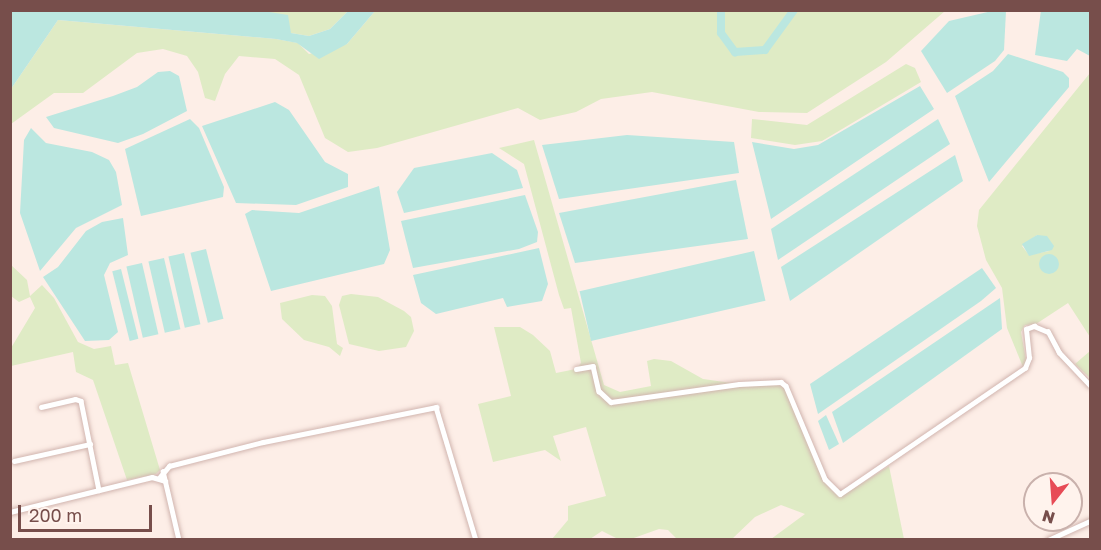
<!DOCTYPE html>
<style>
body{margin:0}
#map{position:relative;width:1101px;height:550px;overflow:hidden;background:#fdeee7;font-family:"Golos Text",sans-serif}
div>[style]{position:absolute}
.green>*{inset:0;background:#dfebc5}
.water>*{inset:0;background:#bbe7e0;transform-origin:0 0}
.round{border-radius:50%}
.river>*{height:8px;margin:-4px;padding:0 4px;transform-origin:4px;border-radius:4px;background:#bbe7e0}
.roads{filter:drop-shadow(0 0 2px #d1b5af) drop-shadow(0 0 2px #d1b5af)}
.minor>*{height:4.5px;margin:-2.25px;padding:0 2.25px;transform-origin:2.25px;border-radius:2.25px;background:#fff}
span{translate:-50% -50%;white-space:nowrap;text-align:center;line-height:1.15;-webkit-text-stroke:6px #fff3ed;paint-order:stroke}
.frame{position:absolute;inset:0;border:12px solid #774e4b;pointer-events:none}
.north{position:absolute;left:1023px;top:472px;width:60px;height:60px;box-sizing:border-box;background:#fff3ed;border:2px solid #c9b1ac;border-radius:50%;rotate:197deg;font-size:16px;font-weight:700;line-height:24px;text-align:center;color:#774e4b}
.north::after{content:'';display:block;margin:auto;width:21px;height:27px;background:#e74b56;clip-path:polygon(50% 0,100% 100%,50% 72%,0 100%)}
.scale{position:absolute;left:18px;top:505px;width:134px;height:27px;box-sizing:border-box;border:3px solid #774e4b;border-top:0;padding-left:8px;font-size:18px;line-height:21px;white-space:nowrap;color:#774e4b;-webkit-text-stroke:4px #fff3ed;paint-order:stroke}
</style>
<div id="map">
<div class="green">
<i style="clip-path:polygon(263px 11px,348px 11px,330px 29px,309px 36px,291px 33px)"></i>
<i style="clip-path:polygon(375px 11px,945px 11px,886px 62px,807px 113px,759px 112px,652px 92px,601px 99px,576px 112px,540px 120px,518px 108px,377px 148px,348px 152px,325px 138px,299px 75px,275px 59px,239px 56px,225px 74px,215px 101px,205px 98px,198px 72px,187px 56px,163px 49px,137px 53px,83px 93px,54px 93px,11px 124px,11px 89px,58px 20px,276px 39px,298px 43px,309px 54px,347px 44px)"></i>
<i style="clip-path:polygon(906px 64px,915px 68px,921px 82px,822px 141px,795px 145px,751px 138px,752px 119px,807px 125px)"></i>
<i style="clip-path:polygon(evenodd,1090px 73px,1090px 337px,1068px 303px,1036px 324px,1025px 325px,1021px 332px,1026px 360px,1023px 367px,1007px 328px,1002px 288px,986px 260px,977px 226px,979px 210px,1090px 73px,1037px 235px,1049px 251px,1029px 255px,1022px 246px,1037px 235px)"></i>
<i style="clip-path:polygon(534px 140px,604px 385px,620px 392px,651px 386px,647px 361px,654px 359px,671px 361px,703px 379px,739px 384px,781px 382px,786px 386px,825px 479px,840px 497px,889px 466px,904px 539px,771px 539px,805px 514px,781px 505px,755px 517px,732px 539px,677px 539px,668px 530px,659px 529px,631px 539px,618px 539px,602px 531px,590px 539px,552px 539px,568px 520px,568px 506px,606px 496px,586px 427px,553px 436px,561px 461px,545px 450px,493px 462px,478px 404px,511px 396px,494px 327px,520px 327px,533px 335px,550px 351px,556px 373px,576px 369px,581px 363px,571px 308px,564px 309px,559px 295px,524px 164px,499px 148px)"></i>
<i style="clip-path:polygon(10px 264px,27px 280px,30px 296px,42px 285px,54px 298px,78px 342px,94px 349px,111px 346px,115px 365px,128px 363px,160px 470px,156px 474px,127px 480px,93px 380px,76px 372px,73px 352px,11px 366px,11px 348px,35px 308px,30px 297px,19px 302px,11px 296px)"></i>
<i style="clip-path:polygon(351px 294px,378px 297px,404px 311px,411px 317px,414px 331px,406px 347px,379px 351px,349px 344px,339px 305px,342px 296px)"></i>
<i style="clip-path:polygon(312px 295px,325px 296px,332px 306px,337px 344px,343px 348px,340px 356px,329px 347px,304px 340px,282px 319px,280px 303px)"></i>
<i style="clip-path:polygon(1090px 351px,1090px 378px,1075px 364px)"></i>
</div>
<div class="water">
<i style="clip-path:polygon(11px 10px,263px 11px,288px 15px,291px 33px,309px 36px,330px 29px,348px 11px,375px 11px,347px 44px,319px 59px,297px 43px,276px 39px,58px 20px,11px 89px)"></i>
<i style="clip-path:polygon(1041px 10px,1090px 11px,1090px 56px,1077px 49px,1067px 61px,1035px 55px)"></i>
<i style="clip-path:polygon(992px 11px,1006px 11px,1004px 50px,995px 61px,947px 93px,921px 51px,949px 21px)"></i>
<i style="clip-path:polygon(1008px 54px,1063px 72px,1069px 78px,1069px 87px,989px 182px,955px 96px,993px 71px)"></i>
<i style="clip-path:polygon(170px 71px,179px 76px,187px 111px,143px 134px,118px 143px,54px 128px,46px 117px,113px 96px,137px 87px,158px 72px)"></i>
<i style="clip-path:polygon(920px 86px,934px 109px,771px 219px,752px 142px,794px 149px,818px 145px)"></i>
<i style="clip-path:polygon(275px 102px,289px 110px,325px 162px,348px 174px,348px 187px,296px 205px,236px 203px,202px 126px)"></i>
<i style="clip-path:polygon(190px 119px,199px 128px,224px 187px,223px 197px,141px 216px,125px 149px)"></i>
<i style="clip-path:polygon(938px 119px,950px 144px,778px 260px,771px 229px)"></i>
<i style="clip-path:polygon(31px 128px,46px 143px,92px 152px,109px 160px,116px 172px,122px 205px,76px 228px,40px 271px,20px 213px,24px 140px)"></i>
<i style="clip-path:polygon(627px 135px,734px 142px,739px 173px,559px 199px,542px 145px)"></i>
<i style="clip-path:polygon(492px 153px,517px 170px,523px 188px,404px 213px,397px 192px,414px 168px)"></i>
<i style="clip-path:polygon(955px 155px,963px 181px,790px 301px,781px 267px)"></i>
<i style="clip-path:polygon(736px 180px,748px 239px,575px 263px,559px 213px)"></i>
<i style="clip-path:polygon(379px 186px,390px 250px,384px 264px,271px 291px,245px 214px,252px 210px,299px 213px)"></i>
<i style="clip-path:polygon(525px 195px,538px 232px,537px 242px,519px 249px,413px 268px,401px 221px)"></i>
<i style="clip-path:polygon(123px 218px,128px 255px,110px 263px,104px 275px,118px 332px,109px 340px,85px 341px,43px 277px,58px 267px,86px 231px,102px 222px)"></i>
<i style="clip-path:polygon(1037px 235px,1047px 236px,1054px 246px,1052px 250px,1029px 256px,1022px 244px)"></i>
<i style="clip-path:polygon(539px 248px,548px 284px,542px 301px,507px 307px,503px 298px,436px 314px,421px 303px,413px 275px)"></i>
<i style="left:206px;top:249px;width:72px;height:16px;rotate:76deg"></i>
<i style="left:754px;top:251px;width:51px;height:179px;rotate:77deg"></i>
<i style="left:184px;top:253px;width:73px;height:16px;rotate:77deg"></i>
<i class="round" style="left:1039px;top:254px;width:20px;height:20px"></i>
<i style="left:164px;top:258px;width:73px;height:16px;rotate:77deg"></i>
<i style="left:142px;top:263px;width:73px;height:16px;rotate:77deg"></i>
<i style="clip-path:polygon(982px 268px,996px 288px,981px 301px,818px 414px,810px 384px)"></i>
<i style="left:121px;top:269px;width:72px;height:9px;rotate:76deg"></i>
<i style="clip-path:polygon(1000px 298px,1002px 329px,843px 443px,832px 412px)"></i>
<i style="clip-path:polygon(826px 415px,839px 444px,829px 450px,818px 421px)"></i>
</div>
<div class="river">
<i style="left:721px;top:10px;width:23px;rotate:90deg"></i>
<i style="left:721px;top:33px;width:24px;rotate:54deg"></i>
<i style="left:735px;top:52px;width:30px;rotate:-4deg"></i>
<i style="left:765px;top:50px;width:49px;rotate:-54.1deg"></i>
</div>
<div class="roads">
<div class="minor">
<i style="left:1048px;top:331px;width:24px;rotate:62deg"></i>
<i style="left:1059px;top:352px;width:45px;rotate:46.8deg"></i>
<i style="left:576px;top:369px;width:17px;rotate:-10deg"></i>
<i style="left:593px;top:366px;width:26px;rotate:77deg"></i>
<i style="left:599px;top:391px;width:16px;rotate:43deg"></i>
<i style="left:611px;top:402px;width:129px;rotate:-8deg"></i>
<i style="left:739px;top:384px;width:42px;rotate:-2.7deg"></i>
<i style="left:781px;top:382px;width:6px;rotate:39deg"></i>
<i style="left:786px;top:386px;width:101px;rotate:67.2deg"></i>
<i style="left:825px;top:479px;width:21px;rotate:45deg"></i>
<i style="left:840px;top:494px;width:224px;rotate:-34.3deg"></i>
<i style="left:1025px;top:368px;width:11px;rotate:-68deg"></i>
<i style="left:1029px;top:358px;width:29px;rotate:-96deg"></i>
<i style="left:1026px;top:329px;width:9px;rotate:-21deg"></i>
<i style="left:1034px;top:326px;width:15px;rotate:23deg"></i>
<i style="left:41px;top:407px;width:35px;rotate:-13deg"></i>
<i style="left:75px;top:399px;width:6px;rotate:18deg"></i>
<i style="left:81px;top:401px;width:91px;rotate:78.6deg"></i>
<i style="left:14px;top:461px;width:78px;rotate:-12.6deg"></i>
<i style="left:163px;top:471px;width:71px;rotate:76.9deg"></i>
<i style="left:159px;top:478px;width:16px;rotate:-50deg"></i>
<i style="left:169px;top:466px;width:97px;rotate:-14.3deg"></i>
<i style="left:263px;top:442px;width:177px;rotate:-11.4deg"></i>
<i style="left:436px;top:407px;width:139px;rotate:73.3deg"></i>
<i style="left:10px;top:512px;width:146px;rotate:-13.8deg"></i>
<i style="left:152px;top:477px;width:14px;rotate:17deg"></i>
<i style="left:1048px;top:540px;width:46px;rotate:-24.3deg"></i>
</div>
</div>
<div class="frame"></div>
<div class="north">N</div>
<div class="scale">200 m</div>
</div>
